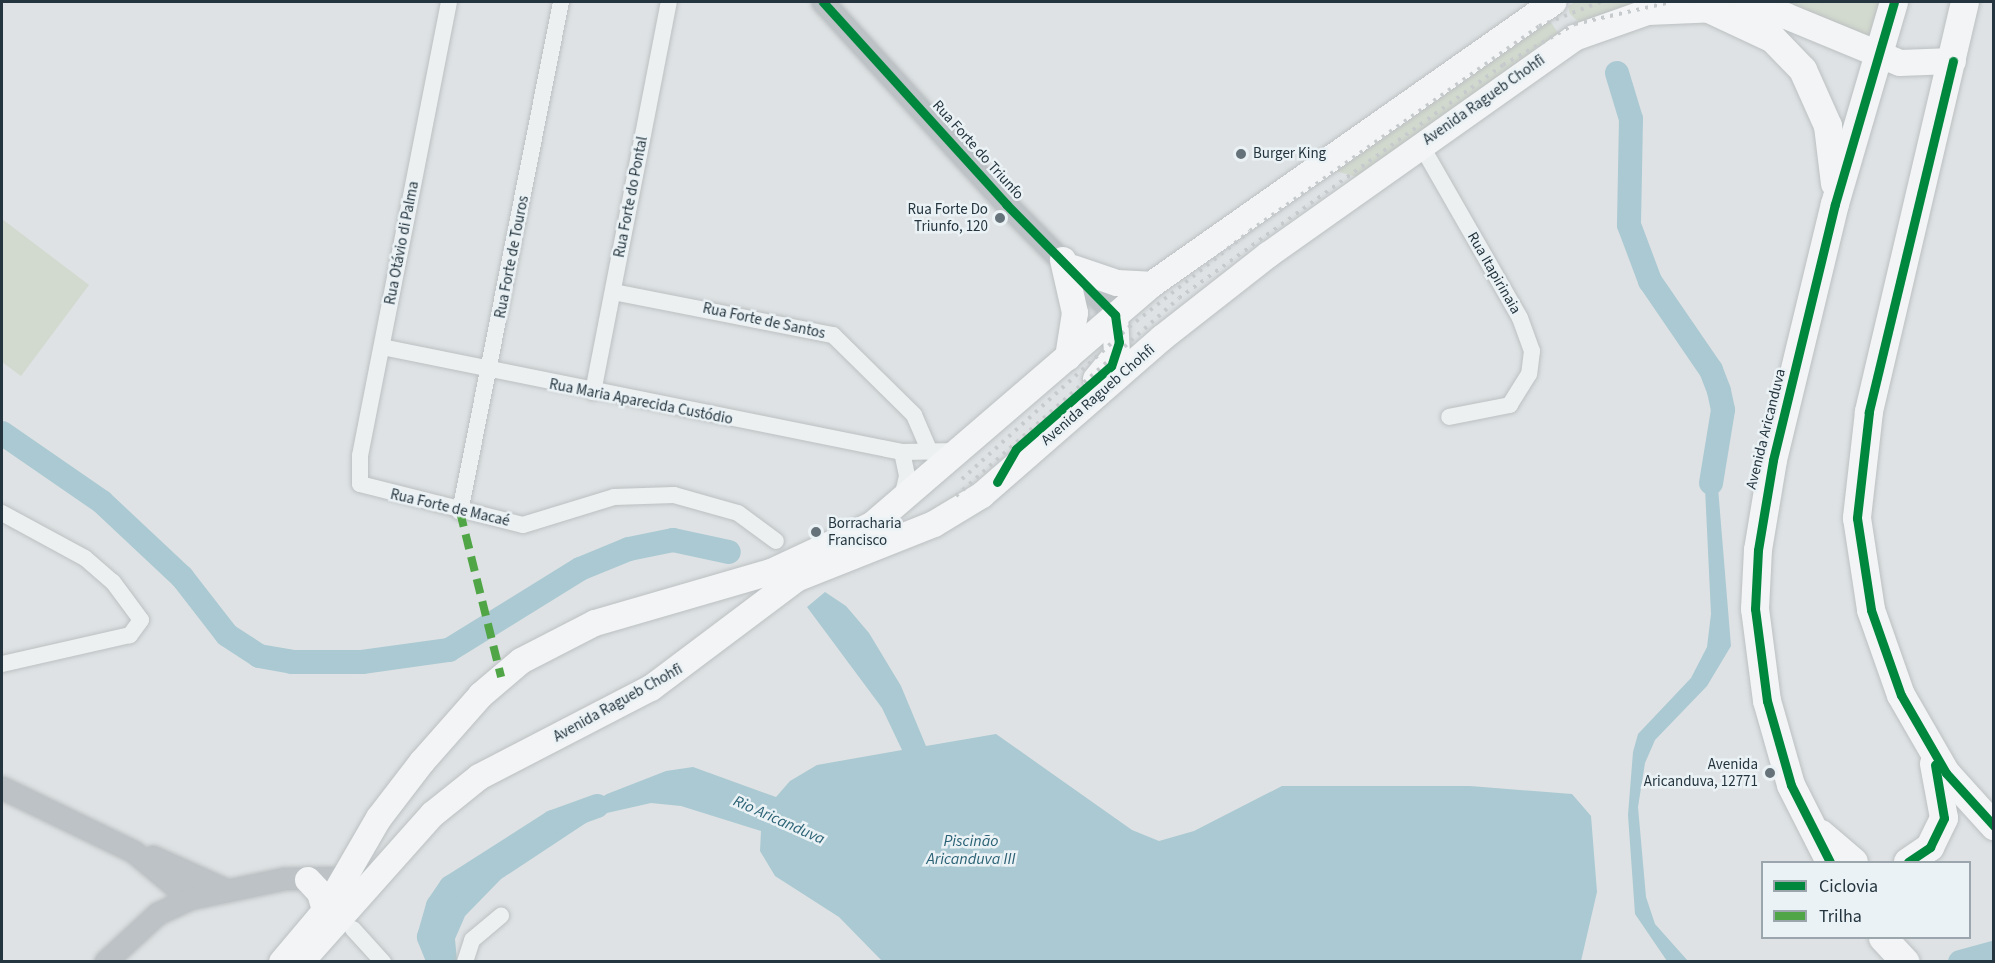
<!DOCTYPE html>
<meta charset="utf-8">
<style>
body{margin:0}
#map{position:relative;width:1995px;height:963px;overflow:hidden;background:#dee2e4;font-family:"Source Sans 3",sans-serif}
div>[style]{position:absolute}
.green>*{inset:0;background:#d2d9ce}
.water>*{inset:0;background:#aac9d2}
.river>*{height:24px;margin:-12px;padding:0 12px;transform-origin:12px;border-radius:12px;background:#aac9d2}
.roads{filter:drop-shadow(0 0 2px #bcc0c2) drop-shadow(0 0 2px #bcc0c2)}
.street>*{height:16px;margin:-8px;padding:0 8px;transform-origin:8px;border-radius:8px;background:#edf0f1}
.secondary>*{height:22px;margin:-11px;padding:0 11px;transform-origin:11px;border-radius:11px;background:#bcc2c5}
.primary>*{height:26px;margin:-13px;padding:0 13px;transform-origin:13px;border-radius:13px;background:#f2f4f5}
.highway>*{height:28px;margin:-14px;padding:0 14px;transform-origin:14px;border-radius:14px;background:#f2f4f5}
.rail>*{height:4px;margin-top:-2px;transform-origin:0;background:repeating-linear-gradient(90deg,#c6cacc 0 3px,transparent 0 9px)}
.quiet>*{height:8px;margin-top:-4px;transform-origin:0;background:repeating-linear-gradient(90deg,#50a546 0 15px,transparent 0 23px)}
.cycleway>*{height:9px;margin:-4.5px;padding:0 4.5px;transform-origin:4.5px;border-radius:4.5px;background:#00873e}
.dots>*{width:16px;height:16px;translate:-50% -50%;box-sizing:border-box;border:3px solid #ebf2f5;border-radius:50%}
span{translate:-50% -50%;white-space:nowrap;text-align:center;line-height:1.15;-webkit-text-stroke:5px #ebf2f5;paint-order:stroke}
.street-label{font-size:15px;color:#24353f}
.poi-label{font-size:15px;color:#24353f}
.left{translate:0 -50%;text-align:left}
.right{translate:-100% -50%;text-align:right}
.water-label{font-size:16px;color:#2b6275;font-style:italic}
.frame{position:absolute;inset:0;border:3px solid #24353f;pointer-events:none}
.legend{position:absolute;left:1761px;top:861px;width:210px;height:78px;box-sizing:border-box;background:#ebf2f5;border:2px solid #9ba6ac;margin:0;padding:8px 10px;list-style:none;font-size:18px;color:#24353f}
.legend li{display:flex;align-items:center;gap:12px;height:30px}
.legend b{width:30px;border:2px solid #9ba6ac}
</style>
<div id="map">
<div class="green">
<i style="clip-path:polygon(1575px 2px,1891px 2px,1879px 46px,1812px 14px,1581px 24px,1570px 14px,1568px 6px)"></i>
<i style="clip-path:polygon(1547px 17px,1561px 37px,1357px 177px,1336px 171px,1333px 165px)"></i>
<i style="clip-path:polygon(2px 219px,89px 285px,21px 376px,2px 362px)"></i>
</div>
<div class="water">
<i style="clip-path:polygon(1715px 451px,1731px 646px,1707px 686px,1655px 740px,1645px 763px,1638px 807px,1646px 897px,1655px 924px,1688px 961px,1667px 961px,1635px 914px,1628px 815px,1633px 752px,1638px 734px,1691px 678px,1707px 647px,1711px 614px,1705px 488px)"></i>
<i style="clip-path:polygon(825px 592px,846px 606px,869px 633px,901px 686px,926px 746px,996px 734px,1132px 830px,1159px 841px,1194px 831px,1282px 786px,1470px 786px,1572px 794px,1591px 816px,1597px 892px,1581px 961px,882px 961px,839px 917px,775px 876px,760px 851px,761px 831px,681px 806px,651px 803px,598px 815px,501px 879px,465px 916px,455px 939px,457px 961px,434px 961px,435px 938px,460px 889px,489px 865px,607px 794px,666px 771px,693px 767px,776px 797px,790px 781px,817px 765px,902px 750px,882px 708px,807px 607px)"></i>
</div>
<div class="river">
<i style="left:1617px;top:73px;width:48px;rotate:73.1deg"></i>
<i style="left:1631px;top:119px;width:106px;rotate:91.1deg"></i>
<i style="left:1629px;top:225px;width:60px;rotate:69.4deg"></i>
<i style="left:1650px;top:281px;width:108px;rotate:55.6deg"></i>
<i style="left:1711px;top:370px;width:22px;rotate:69deg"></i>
<i style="left:1719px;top:391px;width:19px;rotate:78deg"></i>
<i style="left:1723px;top:410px;width:74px;rotate:99.3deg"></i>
<i style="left:2px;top:433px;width:121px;rotate:34.6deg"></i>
<i style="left:102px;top:502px;width:110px;rotate:43.2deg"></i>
<i style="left:182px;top:577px;width:73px;rotate:52.2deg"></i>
<i style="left:227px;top:635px;width:38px;rotate:33deg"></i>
<i style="left:259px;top:656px;width:34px;rotate:10deg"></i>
<i style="left:292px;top:662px;width:70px"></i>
<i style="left:362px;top:662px;width:88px;rotate:-7.9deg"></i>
<i style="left:449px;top:650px;width:154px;rotate:-31.7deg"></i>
<i style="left:580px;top:569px;width:53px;rotate:-22.2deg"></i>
<i style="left:629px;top:549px;width:45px;rotate:-11.6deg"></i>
<i style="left:673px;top:540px;width:57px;rotate:12.1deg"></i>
<i style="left:439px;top:962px;width:27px;rotate:-112deg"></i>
<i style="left:429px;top:937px;width:32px;rotate:-74deg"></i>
<i style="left:438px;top:906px;width:23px;rotate:-56deg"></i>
<i style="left:451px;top:887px;width:121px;rotate:-32.5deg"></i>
<i style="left:553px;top:822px;width:47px;rotate:-20deg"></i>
<i style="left:1960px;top:962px;width:35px;rotate:-15deg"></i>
</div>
<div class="roads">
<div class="street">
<i style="left:449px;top:2px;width:463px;rotate:101.1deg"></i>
<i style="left:360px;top:456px;width:28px;rotate:90deg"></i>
<i style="left:360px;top:484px;width:168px;rotate:14.1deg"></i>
<i style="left:523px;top:525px;width:95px;rotate:-17.1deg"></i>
<i style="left:614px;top:497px;width:60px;rotate:-1.9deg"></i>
<i style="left:674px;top:495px;width:66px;rotate:15.7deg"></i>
<i style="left:738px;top:513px;width:47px;rotate:36.4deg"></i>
<i style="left:1421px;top:145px;width:199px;rotate:60.2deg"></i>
<i style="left:1520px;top:318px;width:35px;rotate:70deg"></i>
<i style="left:1532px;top:351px;width:23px;rotate:97deg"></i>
<i style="left:1529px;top:374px;width:36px;rotate:122deg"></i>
<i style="left:1510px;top:405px;width:62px;rotate:168.9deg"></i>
<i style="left:613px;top:292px;width:224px;rotate:11.1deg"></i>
<i style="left:833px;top:335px;width:114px;rotate:44.6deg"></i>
<i style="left:914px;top:415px;width:40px;rotate:66.6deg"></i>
<i style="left:382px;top:347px;width:530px;rotate:11.42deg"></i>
<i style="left:902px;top:452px;width:56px;rotate:-1deg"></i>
<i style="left:593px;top:392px;width:397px;rotate:-79deg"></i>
<i style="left:902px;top:452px;width:25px;rotate:78deg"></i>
<i style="left:907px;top:476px;width:23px;rotate:103deg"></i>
<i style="left:460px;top:512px;width:520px;rotate:-78.8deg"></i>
<i style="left:2px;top:513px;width:94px;rotate:28.5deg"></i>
<i style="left:85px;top:558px;width:37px;rotate:41deg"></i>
<i style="left:113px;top:582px;width:47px;rotate:53.6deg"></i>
<i style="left:141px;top:620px;width:19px;rotate:126deg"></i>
<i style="left:130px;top:635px;width:131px;rotate:167.2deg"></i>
<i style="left:353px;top:929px;width:45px;rotate:47.7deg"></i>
<i style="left:465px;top:962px;width:23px;rotate:-72deg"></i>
<i style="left:472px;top:940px;width:38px;rotate:-40deg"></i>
</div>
<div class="secondary">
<i style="left:823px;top:2px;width:273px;rotate:47.8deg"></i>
<i style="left:1006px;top:204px;width:156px;rotate:45.5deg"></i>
<i style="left:2px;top:788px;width:147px;rotate:25.9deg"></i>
<i style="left:134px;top:852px;width:73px;rotate:40deg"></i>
<i style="left:153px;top:857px;width:82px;rotate:24.4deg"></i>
<i style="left:106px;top:962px;width:71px;rotate:-42.7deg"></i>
<i style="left:158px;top:914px;width:35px;rotate:-25deg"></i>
<i style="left:190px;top:899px;width:97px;rotate:-11.9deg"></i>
<i style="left:285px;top:879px;width:73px;rotate:-0.8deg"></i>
</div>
<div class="primary">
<i style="left:1063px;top:260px;width:54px;rotate:77.2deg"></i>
<i style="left:1075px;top:313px;width:45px;rotate:99deg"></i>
<i style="left:1073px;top:268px;width:46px;rotate:18.8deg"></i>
<i style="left:1117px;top:283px;width:34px;rotate:3deg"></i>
<i style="left:1096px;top:379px;width:33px;rotate:-50deg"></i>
<i style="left:1117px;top:354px;width:39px;rotate:-93deg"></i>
<i style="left:308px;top:880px;width:18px;rotate:47deg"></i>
<i style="left:320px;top:893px;width:19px;rotate:74deg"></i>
<i style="left:282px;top:962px;width:67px;rotate:-49.9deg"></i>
<i style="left:325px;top:911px;width:108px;rotate:-59.9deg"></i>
<i style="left:379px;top:818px;width:71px;rotate:-52.5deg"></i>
<i style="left:422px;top:762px;width:89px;rotate:-48.6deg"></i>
<i style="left:481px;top:695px;width:52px;rotate:-40.4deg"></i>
<i style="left:521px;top:661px;width:83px;rotate:-27.2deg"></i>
<i style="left:595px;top:623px;width:183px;rotate:-16.2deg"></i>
<i style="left:771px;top:572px;width:111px;rotate:-25deg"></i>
<i style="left:872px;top:525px;width:368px;rotate:-40.7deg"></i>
<i style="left:1151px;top:285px;width:492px;rotate:-35.1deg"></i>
<i style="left:301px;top:962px;width:198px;rotate:-48.3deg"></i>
<i style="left:433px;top:814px;width:59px;rotate:-38.8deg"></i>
<i style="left:479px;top:777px;width:194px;rotate:-27.4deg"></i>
<i style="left:651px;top:688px;width:181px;rotate:-36.9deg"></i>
<i style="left:796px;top:579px;width:149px;rotate:-21.7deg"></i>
<i style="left:934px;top:524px;width:56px;rotate:-31.1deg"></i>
<i style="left:982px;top:495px;width:239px;rotate:-41.1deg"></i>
<i style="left:1162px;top:338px;width:135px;rotate:-38.1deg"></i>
<i style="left:1268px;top:255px;width:375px;rotate:-35.3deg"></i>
<i style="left:1574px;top:38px;width:78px;rotate:-19.4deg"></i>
<i style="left:1648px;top:12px;width:94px;rotate:-2.4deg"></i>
<i style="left:1742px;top:8px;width:45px;rotate:10.3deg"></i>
<i style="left:1786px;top:16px;width:123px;rotate:22.4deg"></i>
<i style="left:1900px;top:63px;width:53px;rotate:-2.2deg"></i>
</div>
<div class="highway">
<i style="left:1965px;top:2px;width:421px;rotate:103.2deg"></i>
<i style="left:1869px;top:412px;width:107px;rotate:96.5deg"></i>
<i style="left:1857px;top:518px;width:93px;rotate:81.3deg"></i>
<i style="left:1871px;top:610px;width:90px;rotate:70.6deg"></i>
<i style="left:1901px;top:695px;width:90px;rotate:60deg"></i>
<i style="left:1946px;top:773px;width:72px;rotate:47.8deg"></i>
<i style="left:1705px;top:7px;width:75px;rotate:25.2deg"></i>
<i style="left:1773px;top:39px;width:43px;rotate:45.9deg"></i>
<i style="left:1803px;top:70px;width:61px;rotate:65.9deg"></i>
<i style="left:1828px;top:126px;width:58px;rotate:83.1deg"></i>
<i style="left:1821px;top:834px;width:43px;rotate:40.3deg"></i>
<i style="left:1830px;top:862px;width:86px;rotate:-116.9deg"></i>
<i style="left:1791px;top:785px;width:87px;rotate:-105.9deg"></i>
<i style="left:1767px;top:701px;width:93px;rotate:-97.4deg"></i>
<i style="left:1755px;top:609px;width:59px;rotate:-87.1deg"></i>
<i style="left:1758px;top:550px;width:91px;rotate:-80.5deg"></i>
<i style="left:1773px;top:460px;width:263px;rotate:-76.4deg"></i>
<i style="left:1835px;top:204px;width:210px;rotate:-73.7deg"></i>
<i style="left:1908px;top:862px;width:27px;rotate:-34deg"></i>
<i style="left:1930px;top:847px;width:32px;rotate:-64deg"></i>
<i style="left:1944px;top:818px;width:55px;rotate:-100.5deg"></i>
<i style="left:1883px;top:938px;width:33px;rotate:47deg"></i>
</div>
</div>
<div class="rail">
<i style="left:962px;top:479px;width:226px;rotate:-42.3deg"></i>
<i style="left:1129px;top:327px;width:154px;rotate:-38.4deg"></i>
<i style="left:1250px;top:231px;width:354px;rotate:-35.3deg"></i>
<i style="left:1539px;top:26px;width:66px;rotate:-21.5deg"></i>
<i style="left:956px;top:496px;width:298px;rotate:-41.6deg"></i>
<i style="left:1179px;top:298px;width:399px;rotate:-35.7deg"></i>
<i style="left:1503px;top:65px;width:83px;rotate:-29.7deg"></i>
<i style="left:1575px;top:24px;width:98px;rotate:-12.9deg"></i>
</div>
<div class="quiet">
<i style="left:460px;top:512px;width:170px;rotate:76deg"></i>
</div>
<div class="cycleway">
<i style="left:823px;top:2px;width:273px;rotate:47.8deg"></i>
<i style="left:1006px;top:204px;width:156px;rotate:45.5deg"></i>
<i style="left:1115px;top:315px;width:27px;rotate:82deg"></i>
<i style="left:1119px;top:342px;width:25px;rotate:108deg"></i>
<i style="left:1111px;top:366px;width:126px;rotate:138.9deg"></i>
<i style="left:1016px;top:449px;width:38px;rotate:120deg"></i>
<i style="left:1953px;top:61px;width:361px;rotate:103.5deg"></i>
<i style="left:1869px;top:412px;width:107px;rotate:96.5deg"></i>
<i style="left:1857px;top:518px;width:93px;rotate:81.3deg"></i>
<i style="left:1871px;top:610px;width:90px;rotate:70.6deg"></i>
<i style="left:1901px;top:695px;width:90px;rotate:60deg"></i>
<i style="left:1946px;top:773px;width:72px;rotate:47.8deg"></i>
<i style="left:1830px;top:862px;width:86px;rotate:-116.9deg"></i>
<i style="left:1791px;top:785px;width:87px;rotate:-105.9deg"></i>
<i style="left:1767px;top:701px;width:93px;rotate:-97.4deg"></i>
<i style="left:1755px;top:609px;width:59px;rotate:-87.1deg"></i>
<i style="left:1758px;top:550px;width:91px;rotate:-80.5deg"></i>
<i style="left:1773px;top:460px;width:263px;rotate:-76.4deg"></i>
<i style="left:1835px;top:204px;width:210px;rotate:-73.7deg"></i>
<i style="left:1908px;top:862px;width:27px;rotate:-34deg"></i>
<i style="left:1930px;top:847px;width:32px;rotate:-64deg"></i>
<i style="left:1944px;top:818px;width:54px;rotate:-99.6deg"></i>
</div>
<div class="dots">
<i style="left:1241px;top:154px;background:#657279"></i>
<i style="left:1000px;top:218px;background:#657279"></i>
<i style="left:816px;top:532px;background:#657279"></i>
<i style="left:1770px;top:773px;background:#657279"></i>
</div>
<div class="street-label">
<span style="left:1484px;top:100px;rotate:-35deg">Avenida Ragueb Chohfi</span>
<span style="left:978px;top:150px;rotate:48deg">Rua Forte do Triunfo</span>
<span style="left:631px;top:197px;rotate:-79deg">Rua Forte do Pontal</span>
<span style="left:402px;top:243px;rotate:-79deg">Rua Otávio di Palma</span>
<span style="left:512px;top:257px;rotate:-79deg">Rua Forte de Touros</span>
<span style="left:1494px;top:273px;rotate:60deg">Rua Itapirinaia</span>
<span style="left:764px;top:321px;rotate:12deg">Rua Forte de Santos</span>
<span style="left:1098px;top:395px;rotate:-41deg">Avenida Ragueb Chohfi</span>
<span style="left:641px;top:402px;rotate:11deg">Rua Maria Aparecida Custódio</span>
<span style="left:1766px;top:429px;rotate:-76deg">Avenida Aricanduva</span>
<span style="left:450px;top:508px;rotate:13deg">Rua Forte de Macaé</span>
<span style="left:618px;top:703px;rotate:-29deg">Avenida Ragueb Chohfi</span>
</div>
<div class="poi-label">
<span class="left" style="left:1253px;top:154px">Burger King</span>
<span class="right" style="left:988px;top:218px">Rua Forte Do<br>Triunfo, 120</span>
<span class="left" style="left:828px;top:532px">Borracharia<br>Francisco</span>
<span class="right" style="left:1758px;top:773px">Avenida<br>Aricanduva, 12771</span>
</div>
<div class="water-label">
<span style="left:779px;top:820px;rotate:24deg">Rio Aricanduva</span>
<span style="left:971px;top:850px">Piscinão<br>Aricanduva III</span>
</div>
<div class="frame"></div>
<ul class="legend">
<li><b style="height:8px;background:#00873e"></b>Ciclovia</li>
<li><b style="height:8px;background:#50a546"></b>Trilha</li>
</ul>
</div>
